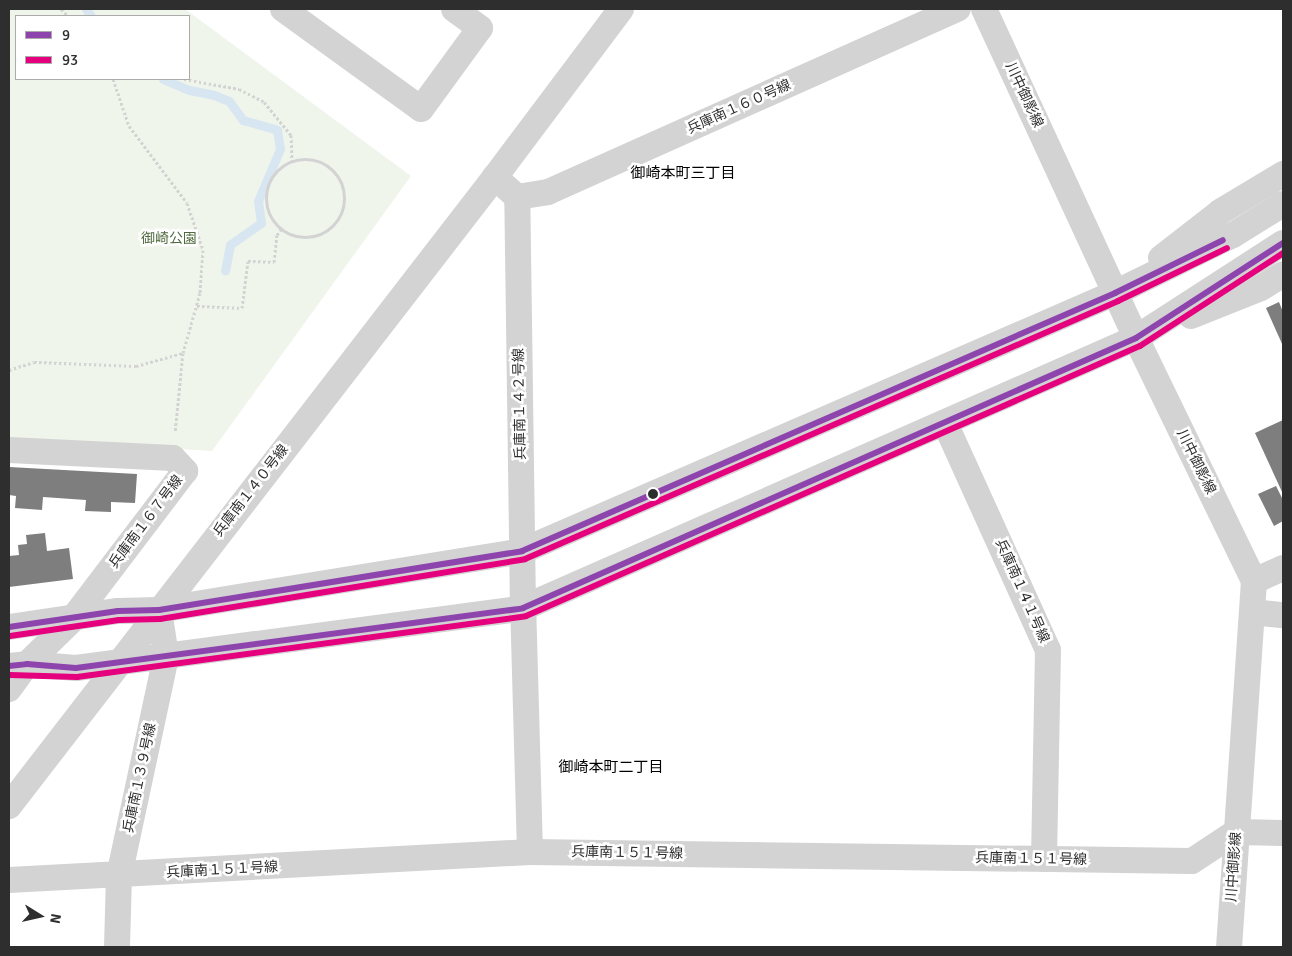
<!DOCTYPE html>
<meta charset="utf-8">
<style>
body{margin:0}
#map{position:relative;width:1292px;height:956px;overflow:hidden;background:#fff;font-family:Signika,"Noto Sans JP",sans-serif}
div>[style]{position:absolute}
.green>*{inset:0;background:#f0f5ec}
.stream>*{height:9px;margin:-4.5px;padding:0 4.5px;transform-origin:4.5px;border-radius:4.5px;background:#d8e6f1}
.building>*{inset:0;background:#7e7e7e}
.path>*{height:3px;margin-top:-1.5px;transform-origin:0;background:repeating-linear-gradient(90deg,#d3d3d3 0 2.5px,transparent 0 5px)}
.path>.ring{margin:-1.5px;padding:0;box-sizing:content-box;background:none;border:3px solid #d3d3d3;border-radius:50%}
.minor>*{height:26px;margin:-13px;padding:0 13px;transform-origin:13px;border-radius:13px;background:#d3d3d3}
.bus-1>*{height:6px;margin:-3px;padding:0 3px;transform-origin:3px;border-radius:3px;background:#8e44ad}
.bus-2>*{height:6px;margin:-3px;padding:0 3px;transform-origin:3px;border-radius:3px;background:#e5007d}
.dots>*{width:14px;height:14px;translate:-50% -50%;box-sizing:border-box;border:2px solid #fff;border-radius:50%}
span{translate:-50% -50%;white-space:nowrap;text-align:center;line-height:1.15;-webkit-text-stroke:5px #fff;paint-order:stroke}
.street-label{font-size:14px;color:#2e2e2e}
.park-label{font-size:14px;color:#4f6a3c}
.neighbourhood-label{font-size:15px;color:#000}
.frame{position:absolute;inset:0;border:10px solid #2e2e2e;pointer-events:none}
.legend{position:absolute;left:15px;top:15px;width:175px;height:65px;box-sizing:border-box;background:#fff;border:1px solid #ababab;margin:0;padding:6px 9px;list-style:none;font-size:15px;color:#2e2e2e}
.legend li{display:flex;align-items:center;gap:10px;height:25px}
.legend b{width:25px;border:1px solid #ababab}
.north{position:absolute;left:15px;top:891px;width:50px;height:50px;-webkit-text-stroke:4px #fff;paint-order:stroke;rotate:100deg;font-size:14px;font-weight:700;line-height:20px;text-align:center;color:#2e2e2e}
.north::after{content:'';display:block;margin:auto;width:18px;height:22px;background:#2e2e2e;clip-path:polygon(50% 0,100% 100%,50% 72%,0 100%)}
</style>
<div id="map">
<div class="green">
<i style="clip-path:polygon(evenodd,9px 9px,185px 9px,411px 176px,212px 451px,9px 439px,9px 9px,16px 16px,189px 16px,189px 79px,16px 79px,16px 16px)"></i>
</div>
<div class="stream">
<i style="left:86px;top:9px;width:9px;rotate:54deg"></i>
<i style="left:163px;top:79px;width:28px;rotate:23deg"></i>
<i style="left:189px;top:90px;width:25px;rotate:11deg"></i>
<i style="left:214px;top:95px;width:16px;rotate:22deg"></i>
<i style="left:229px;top:101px;width:24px;rotate:54deg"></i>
<i style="left:243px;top:120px;width:35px;rotate:16deg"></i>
<i style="left:277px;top:130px;width:19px;rotate:81deg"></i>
<i style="left:280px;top:149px;width:56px;rotate:112.9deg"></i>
<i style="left:258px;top:201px;width:22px;rotate:82deg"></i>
<i style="left:261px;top:223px;width:38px;rotate:145deg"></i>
<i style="left:230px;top:245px;width:26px;rotate:101deg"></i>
</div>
<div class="building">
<i style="clip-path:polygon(1279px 302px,1283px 312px,1283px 346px,1266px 308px)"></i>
<i style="clip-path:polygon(1283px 420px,1283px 494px,1255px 433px)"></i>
<i style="clip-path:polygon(9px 467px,137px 474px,135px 503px,111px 502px,111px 512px,85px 511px,86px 500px,43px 497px,42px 510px,15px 508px,16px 496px,9px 495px)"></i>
<i style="clip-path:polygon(1276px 486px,1283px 500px,1283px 521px,1274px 526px,1258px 494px)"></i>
<i style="clip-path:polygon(45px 533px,47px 551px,69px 548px,73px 579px,9px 587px,9px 556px,19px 555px,18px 545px,27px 544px,26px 535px)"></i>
</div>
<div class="path">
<i style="left:61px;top:9px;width:10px;rotate:45deg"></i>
<i style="left:113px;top:79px;width:50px;rotate:71.2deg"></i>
<i style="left:129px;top:126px;width:96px;rotate:53deg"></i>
<i style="left:187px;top:203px;width:50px;rotate:71.2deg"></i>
<i style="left:203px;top:250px;width:43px;rotate:94deg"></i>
<i style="left:200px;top:293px;width:62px;rotate:105.8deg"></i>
<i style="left:183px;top:353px;width:80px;rotate:95.7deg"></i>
<i style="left:184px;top:79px;width:56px;rotate:10.3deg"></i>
<i style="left:239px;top:89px;width:28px;rotate:27deg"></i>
<i style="left:264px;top:102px;width:43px;rotate:50.7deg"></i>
<i style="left:291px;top:135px;width:27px;rotate:88deg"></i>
<i class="ring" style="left:266px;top:159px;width:75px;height:75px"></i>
<i style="left:197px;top:306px;width:45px;rotate:2.5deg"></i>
<i style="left:242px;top:308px;width:47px;rotate:-82.7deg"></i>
<i style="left:248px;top:261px;width:26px;rotate:2deg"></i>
<i style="left:274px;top:262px;width:27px;rotate:-84deg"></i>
<i style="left:277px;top:235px;width:7px;rotate:-56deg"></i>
<i style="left:9px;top:370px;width:26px;rotate:-18deg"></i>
<i style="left:34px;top:362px;width:102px;rotate:2.2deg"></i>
<i style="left:136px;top:366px;width:49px;rotate:-15.5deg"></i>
</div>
<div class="minor">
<i style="left:283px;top:9px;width:170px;rotate:35.9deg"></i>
<i style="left:421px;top:109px;width:100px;rotate:-53.9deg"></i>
<i style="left:480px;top:28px;width:32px;rotate:-144deg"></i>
<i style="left:984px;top:9px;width:362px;rotate:65.2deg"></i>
<i style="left:1136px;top:338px;width:270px;rotate:64.1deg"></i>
<i style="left:1254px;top:581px;width:367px;rotate:93.9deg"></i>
<i style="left:517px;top:197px;width:31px;rotate:-9deg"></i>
<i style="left:548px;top:192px;width:449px;rotate:-24.1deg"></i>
<i style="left:1161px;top:258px;width:75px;rotate:-37.9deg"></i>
<i style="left:1220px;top:212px;width:74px;rotate:-31.1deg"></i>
<i style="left:1191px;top:316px;width:75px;rotate:-21.8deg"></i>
<i style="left:1261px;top:288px;width:26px;rotate:-32deg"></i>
<i style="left:945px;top:423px;width:249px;rotate:65.6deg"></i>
<i style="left:1048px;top:650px;width:209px;rotate:91.1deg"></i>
<i style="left:9px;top:450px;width:164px;rotate:2.8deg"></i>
<i style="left:173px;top:458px;width:18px;rotate:47deg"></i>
<i style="left:185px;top:471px;width:187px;rotate:127.2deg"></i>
<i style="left:72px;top:620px;width:63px;rotate:135.6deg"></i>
<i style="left:27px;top:664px;width:31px;rotate:126deg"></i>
<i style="left:1254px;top:581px;width:32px;rotate:-24deg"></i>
<i style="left:1252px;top:612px;width:31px;rotate:6deg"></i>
<i style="left:9px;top:627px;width:110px;rotate:-8.4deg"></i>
<i style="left:118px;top:611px;width:41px;rotate:-1.4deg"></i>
<i style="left:159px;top:610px;width:368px;rotate:-9.2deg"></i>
<i style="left:522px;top:551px;width:647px;rotate:-23.51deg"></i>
<i style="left:1115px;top:293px;width:131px;rotate:-26.2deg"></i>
<i style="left:1233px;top:235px;width:59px;rotate:-31.8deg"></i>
<i style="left:9px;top:666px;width:18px;rotate:-6deg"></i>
<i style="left:27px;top:664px;width:49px;rotate:4.7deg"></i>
<i style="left:76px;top:668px;width:451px;rotate:-7.6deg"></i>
<i style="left:523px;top:608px;width:670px;rotate:-23.77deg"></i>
<i style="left:1136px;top:338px;width:175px;rotate:-32.9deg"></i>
<i style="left:9px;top:806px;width:795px;rotate:-52.31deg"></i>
<i style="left:530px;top:852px;width:244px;rotate:-91.6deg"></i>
<i style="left:523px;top:608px;width:411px;rotate:-90.8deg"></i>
<i style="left:517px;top:197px;width:30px;rotate:-138deg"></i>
<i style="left:495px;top:177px;width:210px;rotate:-53.1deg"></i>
<i style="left:9px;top:880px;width:522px;rotate:-3.08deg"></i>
<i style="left:530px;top:852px;width:662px;rotate:0.78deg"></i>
<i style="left:1192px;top:861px;width:53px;rotate:-33.4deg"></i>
<i style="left:1236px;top:832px;width:47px;rotate:1.2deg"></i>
<i style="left:117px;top:947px;width:71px;rotate:-88.4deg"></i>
<i style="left:119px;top:876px;width:225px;rotate:-77.9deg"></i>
<i style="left:166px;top:656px;width:47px;rotate:-98.7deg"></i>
</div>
<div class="bus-1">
<i style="left:9px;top:627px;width:110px;rotate:-8.4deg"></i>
<i style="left:118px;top:611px;width:41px;rotate:-1.4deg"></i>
<i style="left:159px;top:610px;width:368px;rotate:-9.2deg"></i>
<i style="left:522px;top:551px;width:647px;rotate:-23.51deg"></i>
<i style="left:1115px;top:293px;width:120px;rotate:-26.1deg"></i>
<i style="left:9px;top:666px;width:18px;rotate:-6deg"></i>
<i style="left:27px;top:664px;width:49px;rotate:4.7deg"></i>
<i style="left:76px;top:668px;width:451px;rotate:-7.6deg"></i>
<i style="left:523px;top:608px;width:670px;rotate:-23.77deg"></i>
<i style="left:1136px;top:338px;width:175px;rotate:-32.9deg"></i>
</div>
<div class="bus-2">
<i style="left:10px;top:636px;width:110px;rotate:-8.4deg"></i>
<i style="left:119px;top:620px;width:41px;rotate:-1.4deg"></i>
<i style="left:160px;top:619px;width:370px;rotate:-9.3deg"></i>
<i style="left:525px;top:559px;width:647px;rotate:-23.51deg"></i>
<i style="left:1118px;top:301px;width:121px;rotate:-25.9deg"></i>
<i style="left:10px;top:675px;width:67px;rotate:1.7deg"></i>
<i style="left:77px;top:677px;width:453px;rotate:-7.7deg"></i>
<i style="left:526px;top:616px;width:671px;rotate:-23.74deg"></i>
<i style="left:1140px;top:346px;width:171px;rotate:-33deg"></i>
</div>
<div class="dots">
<i style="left:653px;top:494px;background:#2e2e2e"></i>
</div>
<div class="street-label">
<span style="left:1024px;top:95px;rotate:65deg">川中御影線</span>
<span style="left:739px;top:107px;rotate:-24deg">兵庫南１６０号線</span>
<span style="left:520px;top:404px;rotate:-91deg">兵庫南１４２号線</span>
<span style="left:1196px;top:462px;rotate:64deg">川中御影線</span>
<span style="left:251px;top:491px;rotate:-52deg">兵庫南１４０号線</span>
<span style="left:146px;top:522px;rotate:-53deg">兵庫南１６７号線</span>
<span style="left:1022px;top:591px;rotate:66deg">兵庫南１４１号線</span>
<span style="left:140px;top:778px;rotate:-78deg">兵庫南１３９号線</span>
<span style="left:627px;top:853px;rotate:1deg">兵庫南１５１号線</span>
<span style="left:1031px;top:859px;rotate:1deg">兵庫南１５１号線</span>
<span style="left:1234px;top:867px;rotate:-86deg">川中御影線</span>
<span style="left:222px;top:870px;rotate:-3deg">兵庫南１５１号線</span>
</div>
<div class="park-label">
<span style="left:169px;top:239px">御崎公園</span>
</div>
<div class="neighbourhood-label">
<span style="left:683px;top:174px">御崎本町三丁目</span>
<span style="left:611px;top:768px">御崎本町二丁目</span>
</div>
<div class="frame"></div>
<ul class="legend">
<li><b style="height:6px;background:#8e44ad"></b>9</li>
<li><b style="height:6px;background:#e5007d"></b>93</li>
</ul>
<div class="north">N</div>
</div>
